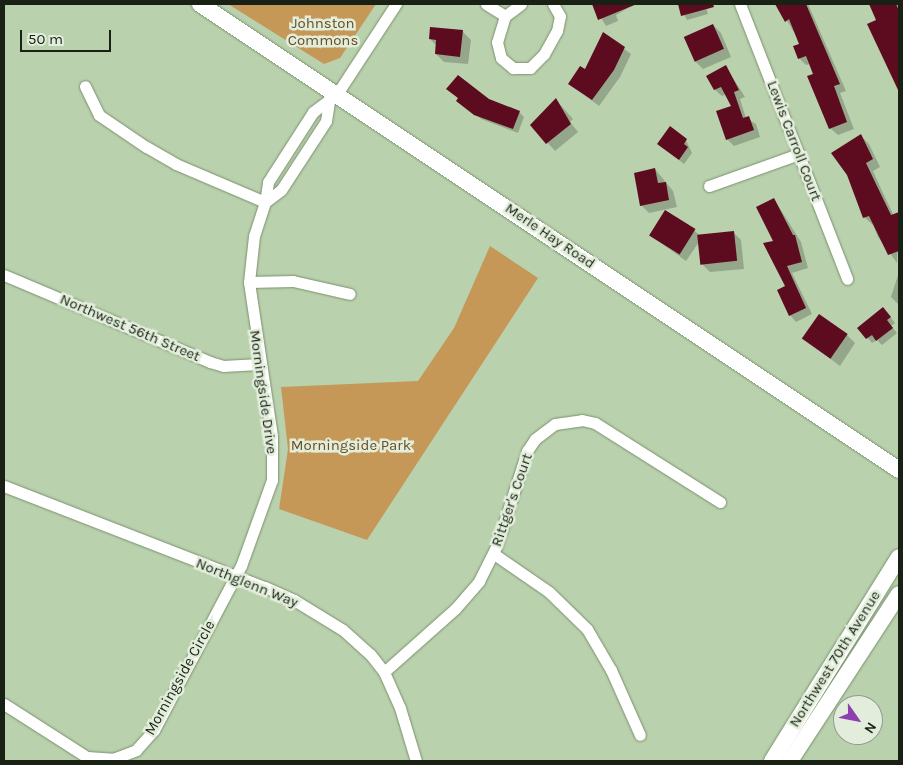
<!DOCTYPE html>
<style>
body{margin:0}
#map{position:relative;width:903px;height:765px;overflow:hidden;background:#bad1ad;font-family:Karla,sans-serif}
div>[style]{position:absolute}
.green>*{inset:0;background:#c59858}
.shadow>*{inset:0;background:#0003}
.building>*{inset:0;background:#5d0c1f;transform-origin:0 0}
.roads{filter:drop-shadow(0 0 1px #7b916f) drop-shadow(0 0 1px #7b916f)}
.street>*{height:11px;margin:-5.5px;padding:0 5.5px;transform-origin:5.5px;border-radius:5.5px;background:#fff}
.secondary>*{height:16px;margin:-8px;padding:0 8px;transform-origin:8px;border-radius:8px;background:#fff}
span{translate:-50% -50%;white-space:nowrap;text-align:center;line-height:1.15;-webkit-text-stroke:5px #e2eedb;paint-order:stroke}
.park-label{font-size:15px;color:#694c24}
.street-label{font-size:15px;color:#182113}
.frame{position:absolute;inset:0;border:5px solid #182113;pointer-events:none}
.north{position:absolute;left:833px;top:695px;width:50px;height:50px;box-sizing:border-box;background:#e2eedb;border:1px solid #919c8b;border-radius:50%;rotate:123deg;font-size:14px;font-weight:700;line-height:20px;text-align:center;color:#182113}
.north::after{content:'';display:block;margin:auto;width:18px;height:22px;background:#8e3fb0;clip-path:polygon(50% 0,100% 100%,50% 72%,0 100%)}
.scale{position:absolute;left:20px;top:30px;width:91px;height:22px;box-sizing:border-box;border:2px solid #182113;border-top:0;padding-left:6px;font-size:15px;line-height:18px;white-space:nowrap;color:#182113;-webkit-text-stroke:4px #e2eedb;paint-order:stroke}
</style>
<div id="map">
<div class="green">
<i style="clip-path:polygon(228px 4px,376px 4px,340px 58px,324px 64px)"></i>
<i style="clip-path:polygon(490px 246px,538px 278px,367px 540px,279px 509px,288px 449px,281px 387px,418px 381px,454px 328px)"></i>
</div>
<div class="shadow">
<i style="clip-path:polygon(593px 4px,626px 4px,628px 8px,616px 15px,618px 21px,606px 26px)"></i>
<i style="clip-path:polygon(679px 4px,705px 4px,708px 14px,687px 20px)"></i>
<i style="clip-path:polygon(777px 4px,808px 4px,846px 91px,840px 93px,854px 129px,838px 135px,830px 128px,810px 64px,806px 65px,799px 58px,801px 44px)"></i>
<i style="clip-path:polygon(871px 4px,899px 4px,899px 88px,897px 86px)"></i>
<i style="clip-path:polygon(713px 25px,721px 33px,731px 57px,703px 69px,695px 61px)"></i>
<i style="clip-path:polygon(463px 32px,471px 40px,468px 64px,444px 62px,436px 54px,437px 46px,430px 39px)"></i>
<i style="clip-path:polygon(604px 34px,631px 54px,620px 77px,599px 106px,570px 84px,586px 71px)"></i>
<i style="clip-path:polygon(726px 67px,745px 97px,740px 99px,746px 118px,756px 124px,760px 137px,734px 146px,727px 139px,733px 107px,726px 94px,722px 96px,715px 90px,708px 76px)"></i>
<i style="clip-path:polygon(448px 89px,519px 112px,524px 117px,518px 133px,481px 119px)"></i>
<i style="clip-path:polygon(556px 100px,573px 119px,570px 122px,578px 132px,555px 151px,532px 125px)"></i>
<i style="clip-path:polygon(861px 136px,869px 144px,880px 167px,873px 171px,883px 193px,894px 216px,899px 215px,897px 263px,878px 237px,873px 225px,864px 217px)"></i>
<i style="clip-path:polygon(686px 140px,692px 153px,684px 164px,658px 144px)"></i>
<i style="clip-path:polygon(655px 169px,673px 191px,677px 207px,649px 213px,641px 205px)"></i>
<i style="clip-path:polygon(774px 199px,801px 242px,808px 268px,792px 273px,812px 314px,796px 322px,790px 315px,787px 287px,774px 241px)"></i>
<i style="clip-path:polygon(694px 230px,700px 236px,733px 232px,741px 240px,744px 269px,710px 272px,702px 264px,699px 242px,686px 261px,650px 235px)"></i>
<i style="clip-path:polygon(899px 272px,899px 305px,891px 297px)"></i>
<i style="clip-path:polygon(888px 314px,895px 323px,891px 326px,897px 333px,882px 345px,877px 340px,872px 343px,859px 328px)"></i>
<i style="clip-path:polygon(847px 335px,855px 343px,840px 366px,804px 339px)"></i>
</div>
<div class="building">
<i style="clip-path:polygon(592px 4px,637px 4px,598px 20px)"></i>
<i style="clip-path:polygon(678px 4px,713px 4px,714px 7px,681px 16px)"></i>
<i style="clip-path:polygon(775px 4px,806px 4px,840px 84px,834px 86px,847px 122px,829px 129px,807px 76px,813px 74px,806px 56px,798px 59px,793px 46px,799px 44px,789px 19px,785px 22px)"></i>
<i style="clip-path:polygon(869px 4px,896px 4px,899px 11px,899px 92px,867px 24px,876px 20px)"></i>
<i style="left:713px;top:24px;width:27px;height:32px;rotate:66deg"></i>
<i style="clip-path:polygon(430px 27px,463px 30px,460px 57px,435px 54px,436px 40px,429px 39px)"></i>
<i style="clip-path:polygon(603px 32px,625px 47px,614px 70px,592px 100px,568px 84px,580px 66px,585px 69px)"></i>
<i style="clip-path:polygon(726px 65px,739px 90px,734px 92px,743px 118px,749px 116px,754px 130px,726px 140px,716px 111px,731px 106px,721px 87px,714px 90px,706px 76px)"></i>
<i style="clip-path:polygon(458px 75px,489px 99px,520px 111px,513px 129px,474px 115px,456px 101px,458px 98px,446px 89px)"></i>
<i style="clip-path:polygon(556px 98px,571px 124px,546px 144px,530px 125px)"></i>
<i style="clip-path:polygon(670px 126px,687px 139px,684px 144px,688px 147px,679px 160px,657px 144px)"></i>
<i style="clip-path:polygon(861px 134px,873px 159px,866px 163px,876px 184px,891px 215px,899px 212px,899px 251px,888px 255px,869px 216px,863px 218px,847px 175px,831px 153px)"></i>
<i style="clip-path:polygon(655px 168px,658px 183px,666px 182px,669px 200px,640px 206px,634px 173px)"></i>
<i style="clip-path:polygon(774px 198px,793px 235px,795px 235px,802px 262px,787px 266px,806px 308px,789px 316px,777px 290px,785px 286px,763px 243px,773px 241px,756px 207px)"></i>
<i style="left:665px;top:210px;width:36px;height:30px;rotate:32deg"></i>
<i style="left:734px;top:231px;width:30px;height:37px;rotate:84deg"></i>
<i style="clip-path:polygon(883px 307px,891px 317px,887px 320px,893px 328px,876px 341px,872px 335px,866px 339px,857px 328px)"></i>
<i style="left:819px;top:314px;width:35px;height:30px;rotate:35deg"></i>
</div>
<div class="roads">
<div class="street">
<i style="left:486px;top:4px;width:22px;rotate:32deg"></i>
<i style="left:521px;top:4px;width:20px;rotate:143deg"></i>
<i style="left:505px;top:16px;width:27px;rotate:107deg"></i>
<i style="left:497px;top:42px;width:16px;rotate:76deg"></i>
<i style="left:501px;top:58px;width:16px;rotate:40deg"></i>
<i style="left:513px;top:68px;width:17px"></i>
<i style="left:530px;top:68px;width:20px;rotate:-45deg"></i>
<i style="left:544px;top:54px;width:26px;rotate:-61deg"></i>
<i style="left:557px;top:31px;width:15px;rotate:-79deg"></i>
<i style="left:560px;top:16px;width:14px;rotate:-120deg"></i>
<i style="left:740px;top:4px;width:295px;rotate:68.7deg"></i>
<i style="left:329px;top:102px;width:19px;rotate:99deg"></i>
<i style="left:326px;top:121px;width:82px;rotate:123.1deg"></i>
<i style="left:281px;top:190px;width:20px;rotate:143deg"></i>
<i style="left:265px;top:202px;width:20px;rotate:-81deg"></i>
<i style="left:268px;top:182px;width:83px;rotate:-57.3deg"></i>
<i style="left:313px;top:112px;width:30px;rotate:-37deg"></i>
<i style="left:337px;top:94px;width:108px;rotate:-56.8deg"></i>
<i style="left:709px;top:186px;width:96px;rotate:-19.6deg"></i>
<i style="left:4px;top:275px;width:224px;rotate:22.9deg"></i>
<i style="left:210px;top:362px;width:14px;rotate:17deg"></i>
<i style="left:223px;top:366px;width:36px;rotate:-3deg"></i>
<i style="left:249px;top:282px;width:44px;rotate:-1.3deg"></i>
<i style="left:293px;top:281px;width:58px;rotate:12.8deg"></i>
<i style="left:4px;top:486px;width:280px;rotate:21.2deg"></i>
<i style="left:265px;top:587px;width:32px;rotate:24deg"></i>
<i style="left:294px;top:600px;width:57px;rotate:31.5deg"></i>
<i style="left:343px;top:630px;width:36px;rotate:42deg"></i>
<i style="left:370px;top:654px;width:23px;rotate:52deg"></i>
<i style="left:384px;top:672px;width:39px;rotate:66deg"></i>
<i style="left:400px;top:708px;width:55px;rotate:73.2deg"></i>
<i style="left:494px;top:554px;width:67px;rotate:34.6deg"></i>
<i style="left:549px;top:592px;width:53px;rotate:44.2deg"></i>
<i style="left:587px;top:629px;width:48px;rotate:59.7deg"></i>
<i style="left:611px;top:670px;width:71px;rotate:66deg"></i>
<i style="left:384px;top:672px;width:95px;rotate:-41.6deg"></i>
<i style="left:455px;top:609px;width:37px;rotate:-49deg"></i>
<i style="left:479px;top:581px;width:40px;rotate:-63.4deg"></i>
<i style="left:497px;top:545px;width:99px;rotate:-72.3deg"></i>
<i style="left:527px;top:451px;width:14px;rotate:-56deg"></i>
<i style="left:535px;top:439px;width:25px;rotate:-37deg"></i>
<i style="left:555px;top:424px;width:27px;rotate:-8deg"></i>
<i style="left:582px;top:420px;width:13px;rotate:13deg"></i>
<i style="left:595px;top:423px;width:148px;rotate:32.3deg"></i>
<i style="left:4px;top:704px;width:98px;rotate:32.6deg"></i>
<i style="left:87px;top:757px;width:26px;rotate:4deg"></i>
<i style="left:113px;top:759px;width:25px;rotate:-21deg"></i>
<i style="left:136px;top:750px;width:27px;rotate:-48deg"></i>
<i style="left:154px;top:730px;width:186px;rotate:-62.1deg"></i>
<i style="left:241px;top:566px;width:91px;rotate:-70.2deg"></i>
<i style="left:272px;top:480px;width:44px;rotate:-90deg"></i>
<i style="left:272px;top:436px;width:156px;rotate:-98.5deg"></i>
<i style="left:249px;top:282px;width:46px;rotate:-83.8deg"></i>
<i style="left:254px;top:236px;width:36px;rotate:-72deg"></i>
<i style="left:265px;top:202px;width:97px;rotate:-156.9deg"></i>
<i style="left:176px;top:164px;width:34px;rotate:-150deg"></i>
<i style="left:146px;top:147px;width:57px;rotate:-145.8deg"></i>
<i style="left:99px;top:115px;width:32px;rotate:-116deg"></i>
</div>
<div class="secondary">
<i style="left:200px;top:4px;width:840px;rotate:33.69deg"></i>
<i style="left:772px;top:761px;width:240px;rotate:-58.1deg"></i>
<i style="left:790px;top:761px;width:199px;rotate:-56.9deg"></i>
</div>
</div>
<div class="park-label">
<span style="left:323px;top:32px">Johnston<br>Commons</span>
<span style="left:351px;top:446px">Morningside Park</span>
</div>
<div class="street-label">
<span style="left:794px;top:141px;rotate:69deg">Lewis Carroll Court</span>
<span style="left:550px;top:236px;rotate:34deg">Merle Hay Road</span>
<span style="left:130px;top:328px;rotate:23deg">Northwest 56th Street</span>
<span style="left:263px;top:392px;rotate:82deg">Morningside Drive</span>
<span style="left:512px;top:500px;rotate:-71deg">Rittger's Court</span>
<span style="left:247px;top:583px;rotate:22deg">Northglenn Way</span>
<span style="left:835px;top:659px;rotate:-58deg">Northwest 70th Avenue</span>
<span style="left:180px;top:678px;rotate:-61deg">Morningside Circle</span>
</div>
<div class="frame"></div>
<div class="north">N</div>
<div class="scale">50 m</div>
</div>
